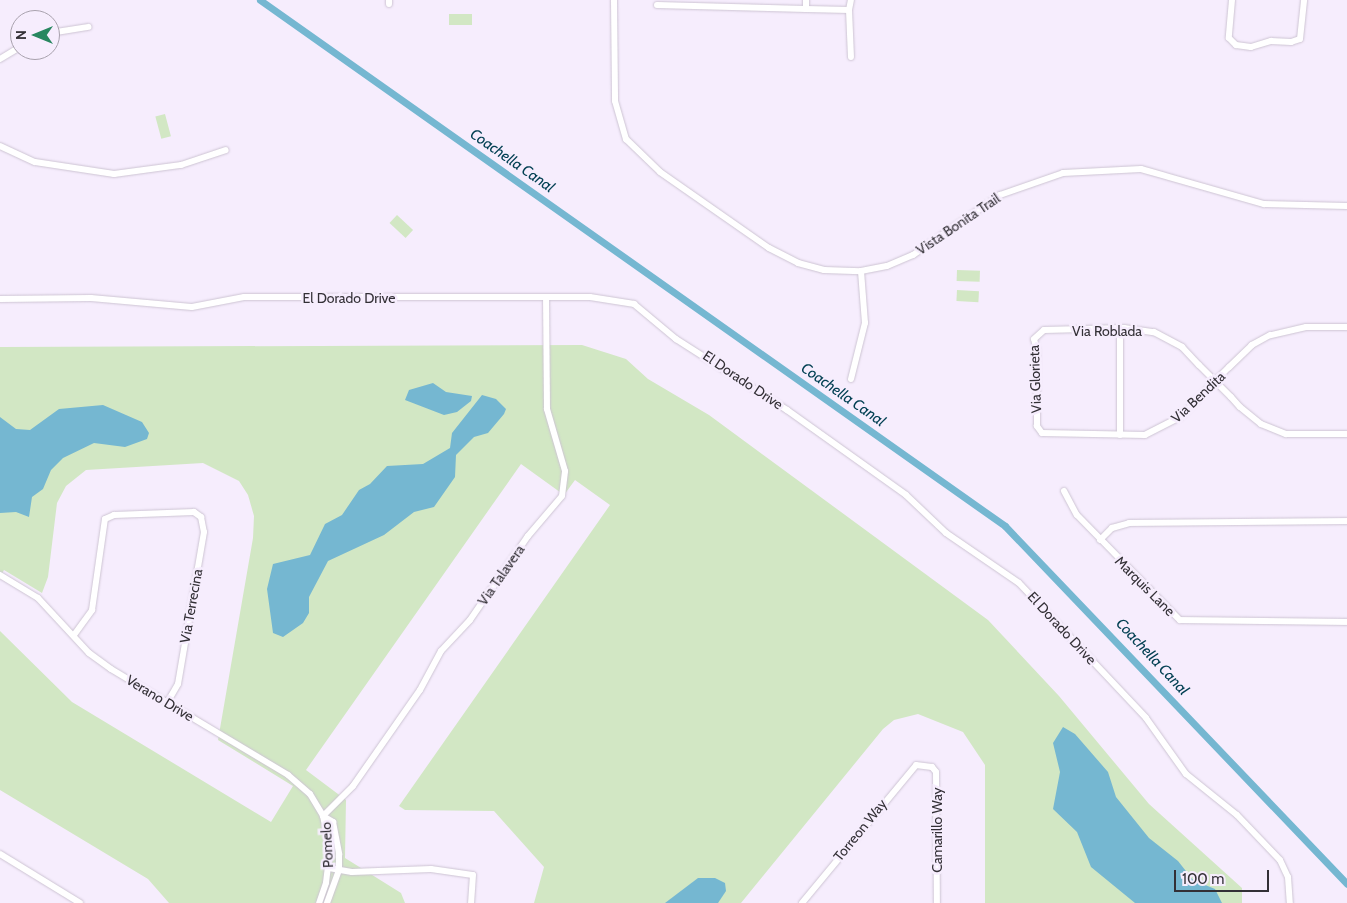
<!DOCTYPE html>
<style>
body{margin:0}
#map{position:relative;width:1347px;height:903px;overflow:hidden;background:#f6edfd;font-family:Cabin,sans-serif}
div>[style]{position:absolute}
.green>*{inset:0;background:#d2e7c4;transform-origin:0 0}
.water>*{inset:0;background:#75b7d1}
.canal>*{height:7px;margin:-3.5px;padding:0 3.5px;transform-origin:3.5px;border-radius:3.5px;background:#75b7d1}
.roads{filter:drop-shadow(0 0 1px #cdc4d3) drop-shadow(0 0 1px #cdc4d3)}
.minor>*{height:6px;margin:-3px;padding:0 3px;transform-origin:3px;border-radius:3px;background:#fff}
span{translate:-50% -50%;white-space:nowrap;text-align:center;line-height:1.15;-webkit-text-stroke:5px #f6edfd;paint-order:stroke}
.street-label{font-size:14px;color:#333036}
.water-label{font-size:15px;color:#034053;font-style:italic}
.north{position:absolute;left:10px;top:10px;width:50px;height:50px;box-sizing:border-box;background:#f6edfd;border:1px solid #a8a1ad;border-radius:50%;rotate:270deg;font-size:14px;font-weight:700;line-height:20px;text-align:center;color:#333036}
.north::after{content:'';display:block;margin:auto;width:18px;height:22px;background:#288760;clip-path:polygon(50% 0,100% 100%,50% 72%,0 100%)}
.scale{position:absolute;left:1174px;top:870px;width:95px;height:22px;box-sizing:border-box;border:2px solid #333036;border-top:0;padding-left:6px;font-size:15px;line-height:18px;white-space:nowrap;color:#333036;-webkit-text-stroke:4px #f6edfd;paint-order:stroke}
</style>
<div id="map">
<div class="green">
<i style="left:449px;top:14px;width:23px;height:11px"></i>
<i style="left:165px;top:114px;width:23px;height:10px;rotate:75deg"></i>
<i style="left:397px;top:215px;width:22px;height:11px;rotate:43deg"></i>
<i style="left:957px;top:270px;width:23px;height:11px;rotate:2deg"></i>
<i style="left:957px;top:290px;width:22px;height:11px;rotate:3deg"></i>
<i style="clip-path:polygon(582px 345px,626px 359px,648px 379px,709px 415px,988px 620px,1059px 696px,1149px 804px,1242px 888px,1242px 903px,985px 903px,985px 765px,963px 732px,918px 714px,894px 720px,883px 729px,741px 903px,534px 903px,544px 867px,494px 811px,405px 810px,399px 806px,610px 505px,575px 480px,564px 495px,521px 464px,306px 770px,346px 800px,345px 858px,401px 893px,405px 903px,169px 903px,148px 879px,0 790px,0 631px,72px 702px,271px 822px,293px 786px,218px 740px,253px 538px,254px 516px,248px 495px,239px 481px,203px 463px,86px 470px,66px 486px,57px 503px,48px 577px,42px 593px,4px 570px,0 577px,0 347px)"></i>
</div>
<div class="water">
<i style="clip-path:polygon(433px 383px,446px 392px,472px 396px,471px 401px,457px 412px,444px 415px,405px 400px,409px 390px)"></i>
<i style="clip-path:polygon(482px 395px,496px 399px,506px 409px,504px 414px,488px 433px,474px 437px,456px 455px,455px 477px,434px 507px,414px 512px,384px 535px,328px 561px,309px 597px,309px 613px,303px 623px,283px 637px,273px 633px,267px 589px,273px 564px,310px 555px,325px 524px,342px 515px,359px 490px,370px 484px,387px 466px,423px 464px,450px 448px,452px 433px)"></i>
<i style="clip-path:polygon(103px 405px,142px 422px,149px 433px,147px 439px,125px 447px,94px 443px,63px 458px,51px 470px,43px 489px,32px 497px,29px 517px,16px 512px,0 513px,0 417px,16px 429px,30px 430px,59px 409px)"></i>
<i style="clip-path:polygon(1063px 727px,1075px 734px,1108px 772px,1116px 797px,1149px 838px,1178px 861px,1193px 880px,1215px 889px,1222px 903px,1135px 903px,1091px 867px,1077px 832px,1053px 809px,1060px 772px,1053px 743px)"></i>
<i style="clip-path:polygon(698px 878px,715px 878px,725px 883px,726px 891px,718px 903px,665px 903px)"></i>
</div>
<div class="canal">
<i style="left:260px;top:0;width:912px;rotate:35.22deg"></i>
<i style="left:1005px;top:526px;width:495px;rotate:46.3deg"></i>
</div>
<div class="roads">
<div class="minor">
<i style="left:389px;top:0;width:4px;rotate:90deg"></i>
<i style="left:614px;top:0;width:101px;rotate:89.4deg"></i>
<i style="left:615px;top:101px;width:40px;rotate:74deg"></i>
<i style="left:626px;top:139px;width:47px;rotate:44.1deg"></i>
<i style="left:660px;top:172px;width:133px;rotate:34.9deg"></i>
<i style="left:769px;top:248px;width:33px;rotate:27deg"></i>
<i style="left:798px;top:263px;width:27px;rotate:15deg"></i>
<i style="left:824px;top:270px;width:37px;rotate:2deg"></i>
<i style="left:861px;top:271px;width:26px;rotate:-11deg"></i>
<i style="left:887px;top:266px;width:28px;rotate:-23deg"></i>
<i style="left:913px;top:255px;width:106px;rotate:-34.6deg"></i>
<i style="left:1000px;top:195px;width:67px;rotate:-19.2deg"></i>
<i style="left:1063px;top:173px;width:78px;rotate:-2.9deg"></i>
<i style="left:1141px;top:169px;width:128px;rotate:15.9deg"></i>
<i style="left:1264px;top:204px;width:83px;rotate:1.4deg"></i>
<i style="left:1232px;top:0;width:38px;rotate:95deg"></i>
<i style="left:1229px;top:38px;width:10px;rotate:45deg"></i>
<i style="left:1236px;top:45px;width:15px;rotate:8deg"></i>
<i style="left:1251px;top:47px;width:21px;rotate:-17deg"></i>
<i style="left:1271px;top:41px;width:20px;rotate:3deg"></i>
<i style="left:1291px;top:42px;width:9px;rotate:-18deg"></i>
<i style="left:1300px;top:39px;width:39px;rotate:-84deg"></i>
<i style="left:657px;top:5px;width:149px;rotate:1.5deg"></i>
<i style="left:806px;top:9px;width:9px;rotate:-90deg"></i>
<i style="left:806px;top:9px;width:43px;rotate:1.3deg"></i>
<i style="left:849px;top:10px;width:10px;rotate:-79deg"></i>
<i style="left:849px;top:10px;width:47px;rotate:87.6deg"></i>
<i style="left:50px;top:33px;width:39px;rotate:-9deg"></i>
<i style="left:0;top:59px;width:23px;rotate:-31deg"></i>
<i style="left:0;top:146px;width:38px;rotate:25deg"></i>
<i style="left:35px;top:162px;width:80px;rotate:8.6deg"></i>
<i style="left:114px;top:174px;width:68px;rotate:-7.7deg"></i>
<i style="left:181px;top:165px;width:47px;rotate:-18.4deg"></i>
<i style="left:0;top:299px;width:91px;rotate:-0.6deg"></i>
<i style="left:91px;top:298px;width:101px;rotate:5.1deg"></i>
<i style="left:192px;top:307px;width:53px;rotate:-10.9deg"></i>
<i style="left:244px;top:297px;width:346px"></i>
<i style="left:590px;top:297px;width:45px;rotate:9deg"></i>
<i style="left:634px;top:304px;width:55px;rotate:39.8deg"></i>
<i style="left:676px;top:339px;width:132px;rotate:32.6deg"></i>
<i style="left:787px;top:410px;width:146px;rotate:35.5deg"></i>
<i style="left:906px;top:495px;width:55px;rotate:43.5deg"></i>
<i style="left:946px;top:533px;width:88px;rotate:34.4deg"></i>
<i style="left:1019px;top:583px;width:185px;rotate:46.7deg"></i>
<i style="left:1146px;top:718px;width:69px;rotate:54.5deg"></i>
<i style="left:1186px;top:774px;width:65px;rotate:38.8deg"></i>
<i style="left:1237px;top:815px;width:62px;rotate:46.3deg"></i>
<i style="left:1280px;top:860px;width:19px;rotate:65deg"></i>
<i style="left:1288px;top:877px;width:26px;rotate:86deg"></i>
<i style="left:1347px;top:327px;width:41px;rotate:180deg"></i>
<i style="left:1306px;top:327px;width:37px;rotate:167deg"></i>
<i style="left:1270px;top:335px;width:21px;rotate:151deg"></i>
<i style="left:1252px;top:345px;width:32px;rotate:136deg"></i>
<i style="left:1229px;top:367px;width:20px;rotate:135deg"></i>
<i style="left:1215px;top:381px;width:16px;rotate:133deg"></i>
<i style="left:1204px;top:393px;width:34px;rotate:135deg"></i>
<i style="left:1180px;top:417px;width:39px;rotate:153deg"></i>
<i style="left:1145px;top:435px;width:103px;rotate:-178.9deg"></i>
<i style="left:1042px;top:433px;width:9px;rotate:-126deg"></i>
<i style="left:1037px;top:426px;width:75px;rotate:-90deg"></i>
<i style="left:1037px;top:351px;width:12px;rotate:-104deg"></i>
<i style="left:1034px;top:339px;width:13px;rotate:-42deg"></i>
<i style="left:1044px;top:330px;width:80px;rotate:-1.4deg"></i>
<i style="left:1124px;top:328px;width:30px;rotate:8deg"></i>
<i style="left:1154px;top:332px;width:32px;rotate:28deg"></i>
<i style="left:1182px;top:347px;width:25px;rotate:47deg"></i>
<i style="left:1199px;top:365px;width:45px;rotate:45deg"></i>
<i style="left:1231px;top:397px;width:13px;rotate:48deg"></i>
<i style="left:1240px;top:407px;width:27px;rotate:39deg"></i>
<i style="left:1261px;top:424px;width:27px;rotate:22deg"></i>
<i style="left:1286px;top:434px;width:61px"></i>
<i style="left:1120px;top:328px;width:107px;rotate:90deg"></i>
<i style="left:851px;top:379px;width:58px;rotate:-76deg"></i>
<i style="left:865px;top:323px;width:52px;rotate:-94.4deg"></i>
<i style="left:1064px;top:491px;width:27px;rotate:62deg"></i>
<i style="left:1077px;top:515px;width:147px;rotate:45.6deg"></i>
<i style="left:1180px;top:620px;width:167px;rotate:0.7deg"></i>
<i style="left:1100px;top:540px;width:17px;rotate:-45deg"></i>
<i style="left:1112px;top:528px;width:18px;rotate:-16deg"></i>
<i style="left:1129px;top:523px;width:218px;rotate:-0.5deg"></i>
<i style="left:0;top:575px;width:44px;rotate:31.2deg"></i>
<i style="left:38px;top:598px;width:75px;rotate:47.2deg"></i>
<i style="left:89px;top:653px;width:27px;rotate:36deg"></i>
<i style="left:111px;top:669px;width:206px;rotate:30.9deg"></i>
<i style="left:288px;top:775px;width:29px;rotate:41deg"></i>
<i style="left:310px;top:794px;width:26px;rotate:59deg"></i>
<i style="left:323px;top:816px;width:35px;rotate:78deg"></i>
<i style="left:330px;top:850px;width:33px;rotate:97deg"></i>
<i style="left:326px;top:883px;width:21px;rotate:109deg"></i>
<i style="left:74px;top:635px;width:31px;rotate:-54deg"></i>
<i style="left:92px;top:610px;width:92px;rotate:-81.9deg"></i>
<i style="left:105px;top:519px;width:10px;rotate:-24deg"></i>
<i style="left:114px;top:515px;width:80px;rotate:-2.1deg"></i>
<i style="left:194px;top:512px;width:9px;rotate:36deg"></i>
<i style="left:201px;top:517px;width:15px;rotate:79deg"></i>
<i style="left:204px;top:532px;width:154px;rotate:99.7deg"></i>
<i style="left:178px;top:684px;width:22px;rotate:120deg"></i>
<i style="left:323px;top:816px;width:42px;rotate:-45deg"></i>
<i style="left:353px;top:786px;width:117px;rotate:-55.1deg"></i>
<i style="left:420px;top:690px;width:44px;rotate:-61.7deg"></i>
<i style="left:441px;top:651px;width:42px;rotate:-46.9deg"></i>
<i style="left:470px;top:620px;width:102px;rotate:-55.4deg"></i>
<i style="left:528px;top:536px;width:52px;rotate:-49.6deg"></i>
<i style="left:562px;top:496px;width:25px;rotate:-83deg"></i>
<i style="left:565px;top:471px;width:65px;rotate:-106.2deg"></i>
<i style="left:547px;top:409px;width:111px;rotate:-90.5deg"></i>
<i style="left:323px;top:816px;width:12px;rotate:31deg"></i>
<i style="left:333px;top:822px;width:33px;rotate:79deg"></i>
<i style="left:339px;top:854px;width:16px;rotate:90deg"></i>
<i style="left:339px;top:870px;width:35px;rotate:110deg"></i>
<i style="left:0;top:854px;width:94px;rotate:31.5deg"></i>
<i style="left:329px;top:868px;width:23px;rotate:10deg"></i>
<i style="left:352px;top:872px;width:79px;rotate:-2.2deg"></i>
<i style="left:431px;top:869px;width:42px;rotate:8.1deg"></i>
<i style="left:473px;top:875px;width:28px;rotate:94deg"></i>
<i style="left:802px;top:903px;width:179px;rotate:-50.4deg"></i>
<i style="left:916px;top:765px;width:16px;rotate:7deg"></i>
<i style="left:932px;top:767px;width:6px;rotate:51deg"></i>
<i style="left:936px;top:772px;width:131px;rotate:89.6deg"></i>
</div>
</div>
<div class="street-label">
<span style="left:958px;top:224px;rotate:-34deg">Vista Bonita Trail</span>
<span style="left:349px;top:298px">El Dorado Drive</span>
<span style="left:1107px;top:331px">Via Roblada</span>
<span style="left:1035px;top:379px;rotate:-92deg">Via Glorieta</span>
<span style="left:743px;top:380px;rotate:34deg">El Dorado Drive</span>
<span style="left:1198px;top:397px;rotate:-43deg">Via Bendita</span>
<span style="left:501px;top:575px;rotate:-55deg">Via Talavera</span>
<span style="left:1145px;top:586px;rotate:45deg">Marquis Lane</span>
<span style="left:191px;top:606px;rotate:-80deg">Via Terrecina</span>
<span style="left:1062px;top:628px;rotate:47deg">El Dorado Drive</span>
<span style="left:160px;top:698px;rotate:31deg">Verano Drive</span>
<span style="left:860px;top:830px;rotate:-51deg">Torreon Way</span>
<span style="left:937px;top:830px;rotate:-90deg">Camarillo Way</span>
<span style="left:327px;top:845px;rotate:-93deg">Pomelo</span>
</div>
<div class="water-label">
<span style="left:512px;top:161px;rotate:35deg">Coachella Canal</span>
<span style="left:843px;top:395px;rotate:35deg">Coachella Canal</span>
<span style="left:1152px;top:657px;rotate:47deg">Coachella Canal</span>
</div>
<div class="north">N</div>
<div class="scale">100 m</div>
</div>
